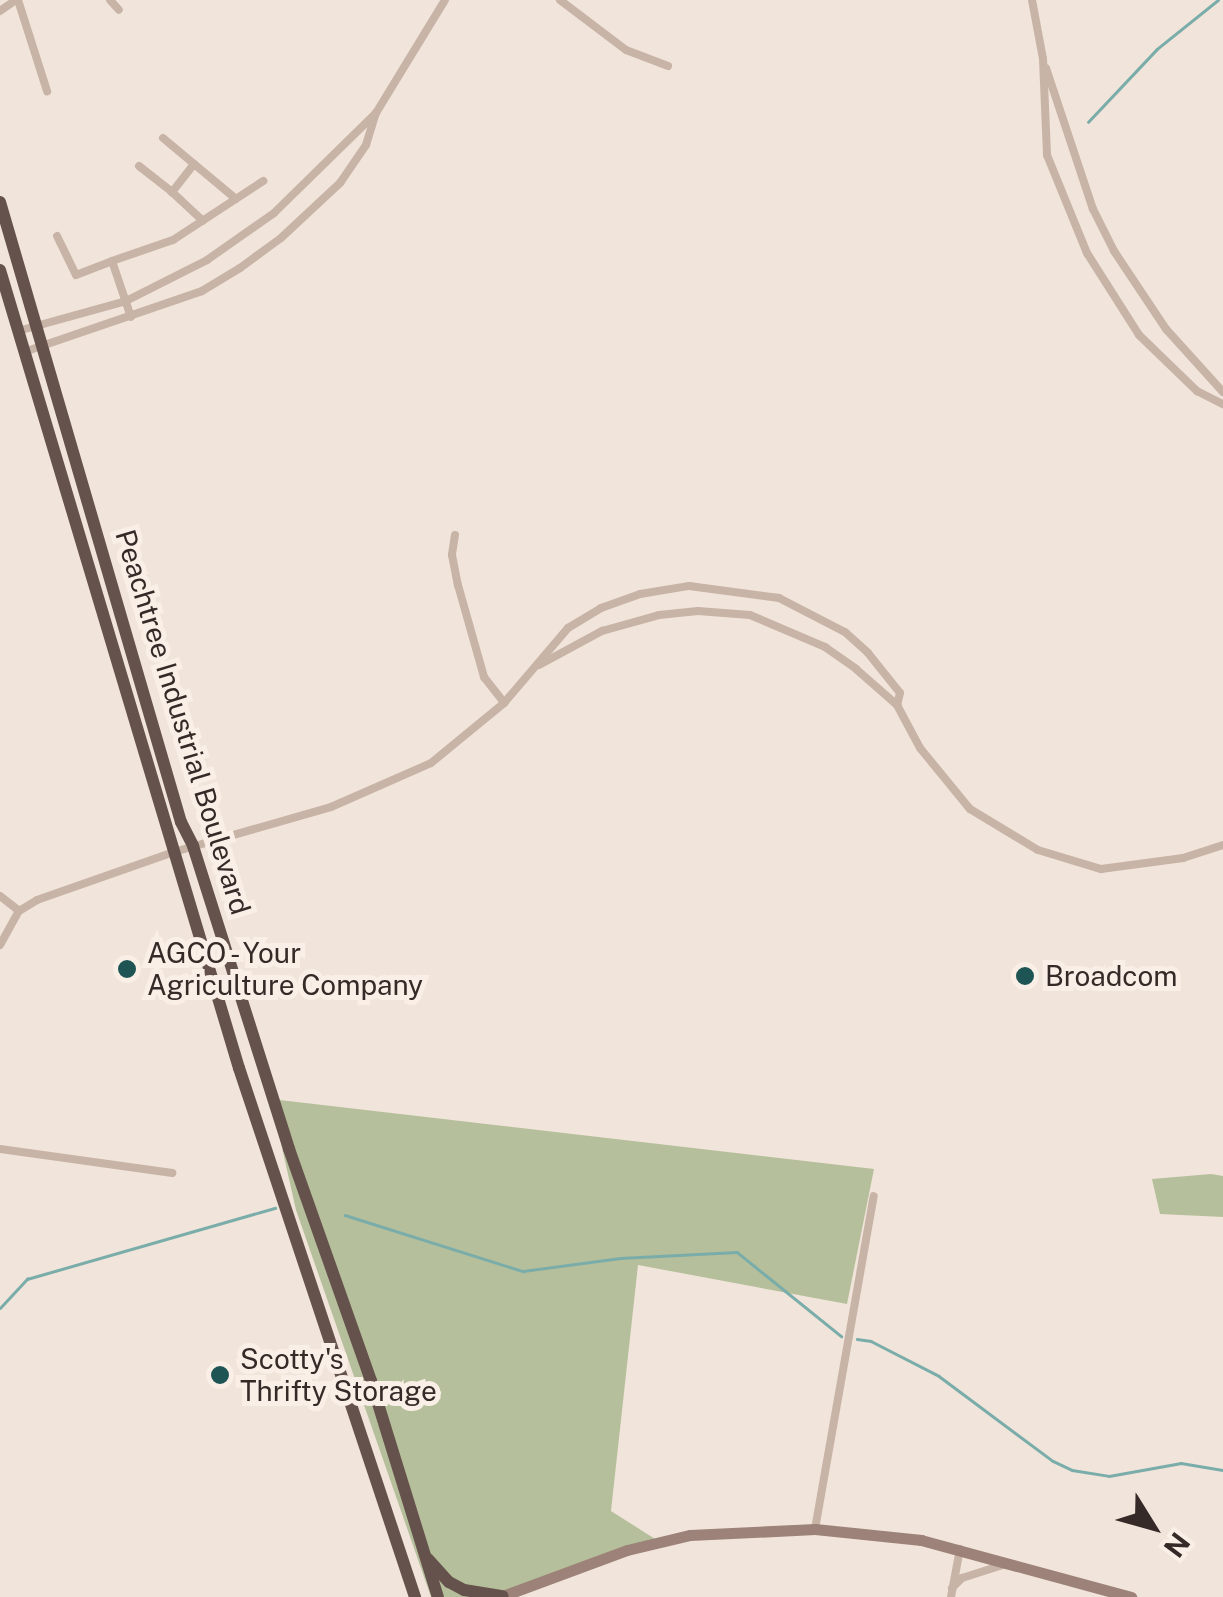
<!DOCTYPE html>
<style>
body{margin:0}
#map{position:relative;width:1223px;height:1597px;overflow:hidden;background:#f1e4da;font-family:"Public Sans",sans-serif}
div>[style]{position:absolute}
.green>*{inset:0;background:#b6bf9b}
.stream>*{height:2.5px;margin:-1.25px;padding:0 1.25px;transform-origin:1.25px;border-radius:1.25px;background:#7aadaa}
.minor>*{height:8px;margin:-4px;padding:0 4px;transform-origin:4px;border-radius:4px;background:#c8b3a7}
.secondary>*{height:11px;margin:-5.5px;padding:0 5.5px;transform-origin:5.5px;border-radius:5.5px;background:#9c8278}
.trunk>*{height:12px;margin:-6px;padding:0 6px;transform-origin:6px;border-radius:6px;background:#66524c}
.dots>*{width:28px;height:28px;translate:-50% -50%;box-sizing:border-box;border:5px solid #f9efe6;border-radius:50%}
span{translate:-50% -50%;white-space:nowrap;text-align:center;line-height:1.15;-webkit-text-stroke:10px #f9efe6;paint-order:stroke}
.street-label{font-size:28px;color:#352a27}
.poi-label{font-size:28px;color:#352a27}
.left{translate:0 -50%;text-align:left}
.north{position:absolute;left:1103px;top:1477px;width:100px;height:100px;-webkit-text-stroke:8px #f9efe6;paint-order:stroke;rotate:127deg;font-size:28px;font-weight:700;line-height:40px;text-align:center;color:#352a27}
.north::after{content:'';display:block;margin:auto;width:35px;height:45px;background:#352a27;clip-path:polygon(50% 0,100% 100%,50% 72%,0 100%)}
</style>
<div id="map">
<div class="green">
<i style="clip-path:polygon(271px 1099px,874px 1169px,847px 1304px,638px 1265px,611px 1511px,663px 1544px,494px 1597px,431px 1597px,296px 1210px)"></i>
<i style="clip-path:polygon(1211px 1174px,1223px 1176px,1223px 1217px,1160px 1214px,1152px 1179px)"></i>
</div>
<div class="stream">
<i style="left:1088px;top:122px;width:100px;rotate:-46.6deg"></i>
<i style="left:1157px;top:49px;width:78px;rotate:-38.8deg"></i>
<i style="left:345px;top:1215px;width:187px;rotate:17.5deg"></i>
<i style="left:523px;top:1271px;width:98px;rotate:-7.6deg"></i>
<i style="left:620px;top:1258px;width:117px;rotate:-2.9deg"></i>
<i style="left:737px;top:1252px;width:134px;rotate:38.9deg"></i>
<i style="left:0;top:1308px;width:40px;rotate:-47deg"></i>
<i style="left:27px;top:1279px;width:258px;rotate:-16deg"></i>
<i style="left:857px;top:1339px;width:14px;rotate:8deg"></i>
<i style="left:871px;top:1341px;width:76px;rotate:27.2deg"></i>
<i style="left:939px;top:1376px;width:142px;rotate:36.7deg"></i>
<i style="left:1053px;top:1461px;width:21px;rotate:25deg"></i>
<i style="left:1072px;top:1470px;width:37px;rotate:9deg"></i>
<i style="left:1109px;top:1476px;width:73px;rotate:-10.2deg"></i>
<i style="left:1181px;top:1463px;width:43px;rotate:9.5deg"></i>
</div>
<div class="minor">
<i style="left:18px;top:0;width:96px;rotate:72.3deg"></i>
<i style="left:110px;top:0;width:13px;rotate:48deg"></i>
<i style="left:560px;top:0;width:83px;rotate:37.1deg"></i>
<i style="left:626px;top:50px;width:45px;rotate:20.9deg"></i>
<i style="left:1032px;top:0;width:60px;rotate:79.4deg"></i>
<i style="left:1043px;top:59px;width:96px;rotate:87.6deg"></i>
<i style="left:1047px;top:155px;width:106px;rotate:67.8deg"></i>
<i style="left:1087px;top:253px;width:97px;rotate:57.6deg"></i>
<i style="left:1139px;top:335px;width:81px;rotate:44deg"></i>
<i style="left:1197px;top:391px;width:29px;rotate:27deg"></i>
<i style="left:0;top:11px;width:19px;rotate:-35deg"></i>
<i style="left:1046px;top:68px;width:149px;rotate:71.6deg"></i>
<i style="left:1093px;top:209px;width:47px;rotate:63.4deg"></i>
<i style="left:1114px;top:251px;width:94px;rotate:56.3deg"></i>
<i style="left:1166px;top:329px;width:85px;rotate:47.9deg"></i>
<i style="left:163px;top:138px;width:95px;rotate:39.9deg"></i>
<i style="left:194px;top:164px;width:36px;rotate:128deg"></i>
<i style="left:172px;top:192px;width:42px;rotate:43.1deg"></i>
<i style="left:139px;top:166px;width:42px;rotate:38.2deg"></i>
<i style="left:57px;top:236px;width:43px;rotate:64deg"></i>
<i style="left:76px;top:275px;width:39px;rotate:-21deg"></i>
<i style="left:112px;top:261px;width:59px;rotate:71.3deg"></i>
<i style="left:112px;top:261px;width:65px;rotate:-19deg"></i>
<i style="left:173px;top:240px;width:108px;rotate:-33.2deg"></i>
<i style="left:18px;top:331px;width:112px;rotate:-15.5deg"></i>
<i style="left:126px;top:301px;width:91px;rotate:-26.8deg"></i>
<i style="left:207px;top:260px;width:82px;rotate:-35deg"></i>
<i style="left:274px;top:213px;width:143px;rotate:-44.4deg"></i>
<i style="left:376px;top:113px;width:132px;rotate:-58.6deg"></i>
<i style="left:24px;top:352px;width:188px;rotate:-18.9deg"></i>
<i style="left:202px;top:291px;width:44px;rotate:-31.2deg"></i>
<i style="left:240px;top:268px;width:51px;rotate:-36.2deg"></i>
<i style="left:281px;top:238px;width:81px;rotate:-43deg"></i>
<i style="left:340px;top:183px;width:46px;rotate:-55.6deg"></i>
<i style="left:366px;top:145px;width:34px;rotate:-73deg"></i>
<i style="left:455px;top:535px;width:20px;rotate:99deg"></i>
<i style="left:452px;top:555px;width:31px;rotate:79deg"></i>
<i style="left:458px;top:585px;width:96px;rotate:74.2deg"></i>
<i style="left:484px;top:677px;width:33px;rotate:52deg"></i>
<i style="left:539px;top:665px;width:72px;rotate:-28.4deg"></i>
<i style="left:602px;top:631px;width:59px;rotate:-15.7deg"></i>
<i style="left:659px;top:615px;width:39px;rotate:-6deg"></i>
<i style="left:698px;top:611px;width:52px;rotate:4.4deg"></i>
<i style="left:750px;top:615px;width:82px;rotate:23.1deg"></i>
<i style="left:825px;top:647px;width:38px;rotate:35deg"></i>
<i style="left:856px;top:669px;width:55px;rotate:41.3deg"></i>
<i style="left:897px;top:705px;width:49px;rotate:61.9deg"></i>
<i style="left:920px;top:748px;width:79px;rotate:50.7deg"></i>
<i style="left:970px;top:809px;width:79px;rotate:31.1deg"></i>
<i style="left:1038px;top:850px;width:66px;rotate:16.8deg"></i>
<i style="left:1101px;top:869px;width:83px;rotate:-7.6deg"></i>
<i style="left:1183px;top:858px;width:42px;rotate:-18deg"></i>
<i style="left:0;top:896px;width:24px;rotate:38deg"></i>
<i style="left:0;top:945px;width:39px;rotate:-61deg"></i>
<i style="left:19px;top:911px;width:21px;rotate:-31deg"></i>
<i style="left:37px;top:900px;width:145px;rotate:-19.3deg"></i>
<i style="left:174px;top:852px;width:163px;rotate:-16deg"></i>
<i style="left:331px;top:807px;width:109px;rotate:-23.7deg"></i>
<i style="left:431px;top:763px;width:94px;rotate:-39.4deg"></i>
<i style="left:504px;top:703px;width:99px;rotate:-49.5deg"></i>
<i style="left:568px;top:628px;width:39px;rotate:-31deg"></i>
<i style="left:601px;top:608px;width:41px;rotate:-19.7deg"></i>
<i style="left:640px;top:594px;width:50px;rotate:-9.3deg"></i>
<i style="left:689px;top:586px;width:91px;rotate:7.6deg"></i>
<i style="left:779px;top:598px;width:74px;rotate:27.3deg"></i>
<i style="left:845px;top:632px;width:31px;rotate:42deg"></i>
<i style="left:868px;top:653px;width:51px;rotate:51.3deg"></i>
<i style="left:900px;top:693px;width:12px;rotate:104deg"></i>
<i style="left:0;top:1149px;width:174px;rotate:7.9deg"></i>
<i style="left:815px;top:1529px;width:338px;rotate:-80deg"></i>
<i style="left:952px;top:1588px;width:14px;rotate:-45deg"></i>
<i style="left:962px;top:1578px;width:46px;rotate:-17.7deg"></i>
<i style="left:951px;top:1597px;width:49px;rotate:-79.4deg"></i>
</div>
<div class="secondary">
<i style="left:500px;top:1597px;width:135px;rotate:-20.3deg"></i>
<i style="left:627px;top:1550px;width:65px;rotate:-13.4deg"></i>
<i style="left:690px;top:1535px;width:125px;rotate:-2.7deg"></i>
<i style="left:815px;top:1529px;width:107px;rotate:5.9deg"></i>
<i style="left:921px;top:1540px;width:218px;rotate:15.2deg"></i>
</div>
<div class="trunk">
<i style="left:0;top:202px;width:646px;rotate:73.73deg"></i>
<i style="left:181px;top:822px;width:27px;rotate:63deg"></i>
<i style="left:193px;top:846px;width:318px;rotate:72.4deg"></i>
<i style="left:289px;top:1149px;width:246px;rotate:70.5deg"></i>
<i style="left:371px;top:1381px;width:226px;rotate:72.8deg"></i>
<i style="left:0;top:270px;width:833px;rotate:73.33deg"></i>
<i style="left:239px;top:1068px;width:558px;rotate:71.6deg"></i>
<i style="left:428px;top:1559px;width:31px;rotate:48deg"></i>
<i style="left:449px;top:1582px;width:17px;rotate:28deg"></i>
<i style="left:464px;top:1590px;width:39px;rotate:9deg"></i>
</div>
<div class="dots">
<i style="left:127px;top:969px;background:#1e5554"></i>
<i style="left:1025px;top:976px;background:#1e5554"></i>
<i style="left:220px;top:1375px;background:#1e5554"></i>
</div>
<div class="street-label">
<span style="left:183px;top:722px;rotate:73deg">Peachtree Industrial Boulevard</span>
</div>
<div class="poi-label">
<span class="left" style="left:147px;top:969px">AGCO - Your<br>Agriculture Company</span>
<span class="left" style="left:1045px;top:976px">Broadcom</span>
<span class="left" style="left:240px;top:1375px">Scotty's<br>Thrifty Storage</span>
</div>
<div class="north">N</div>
</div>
